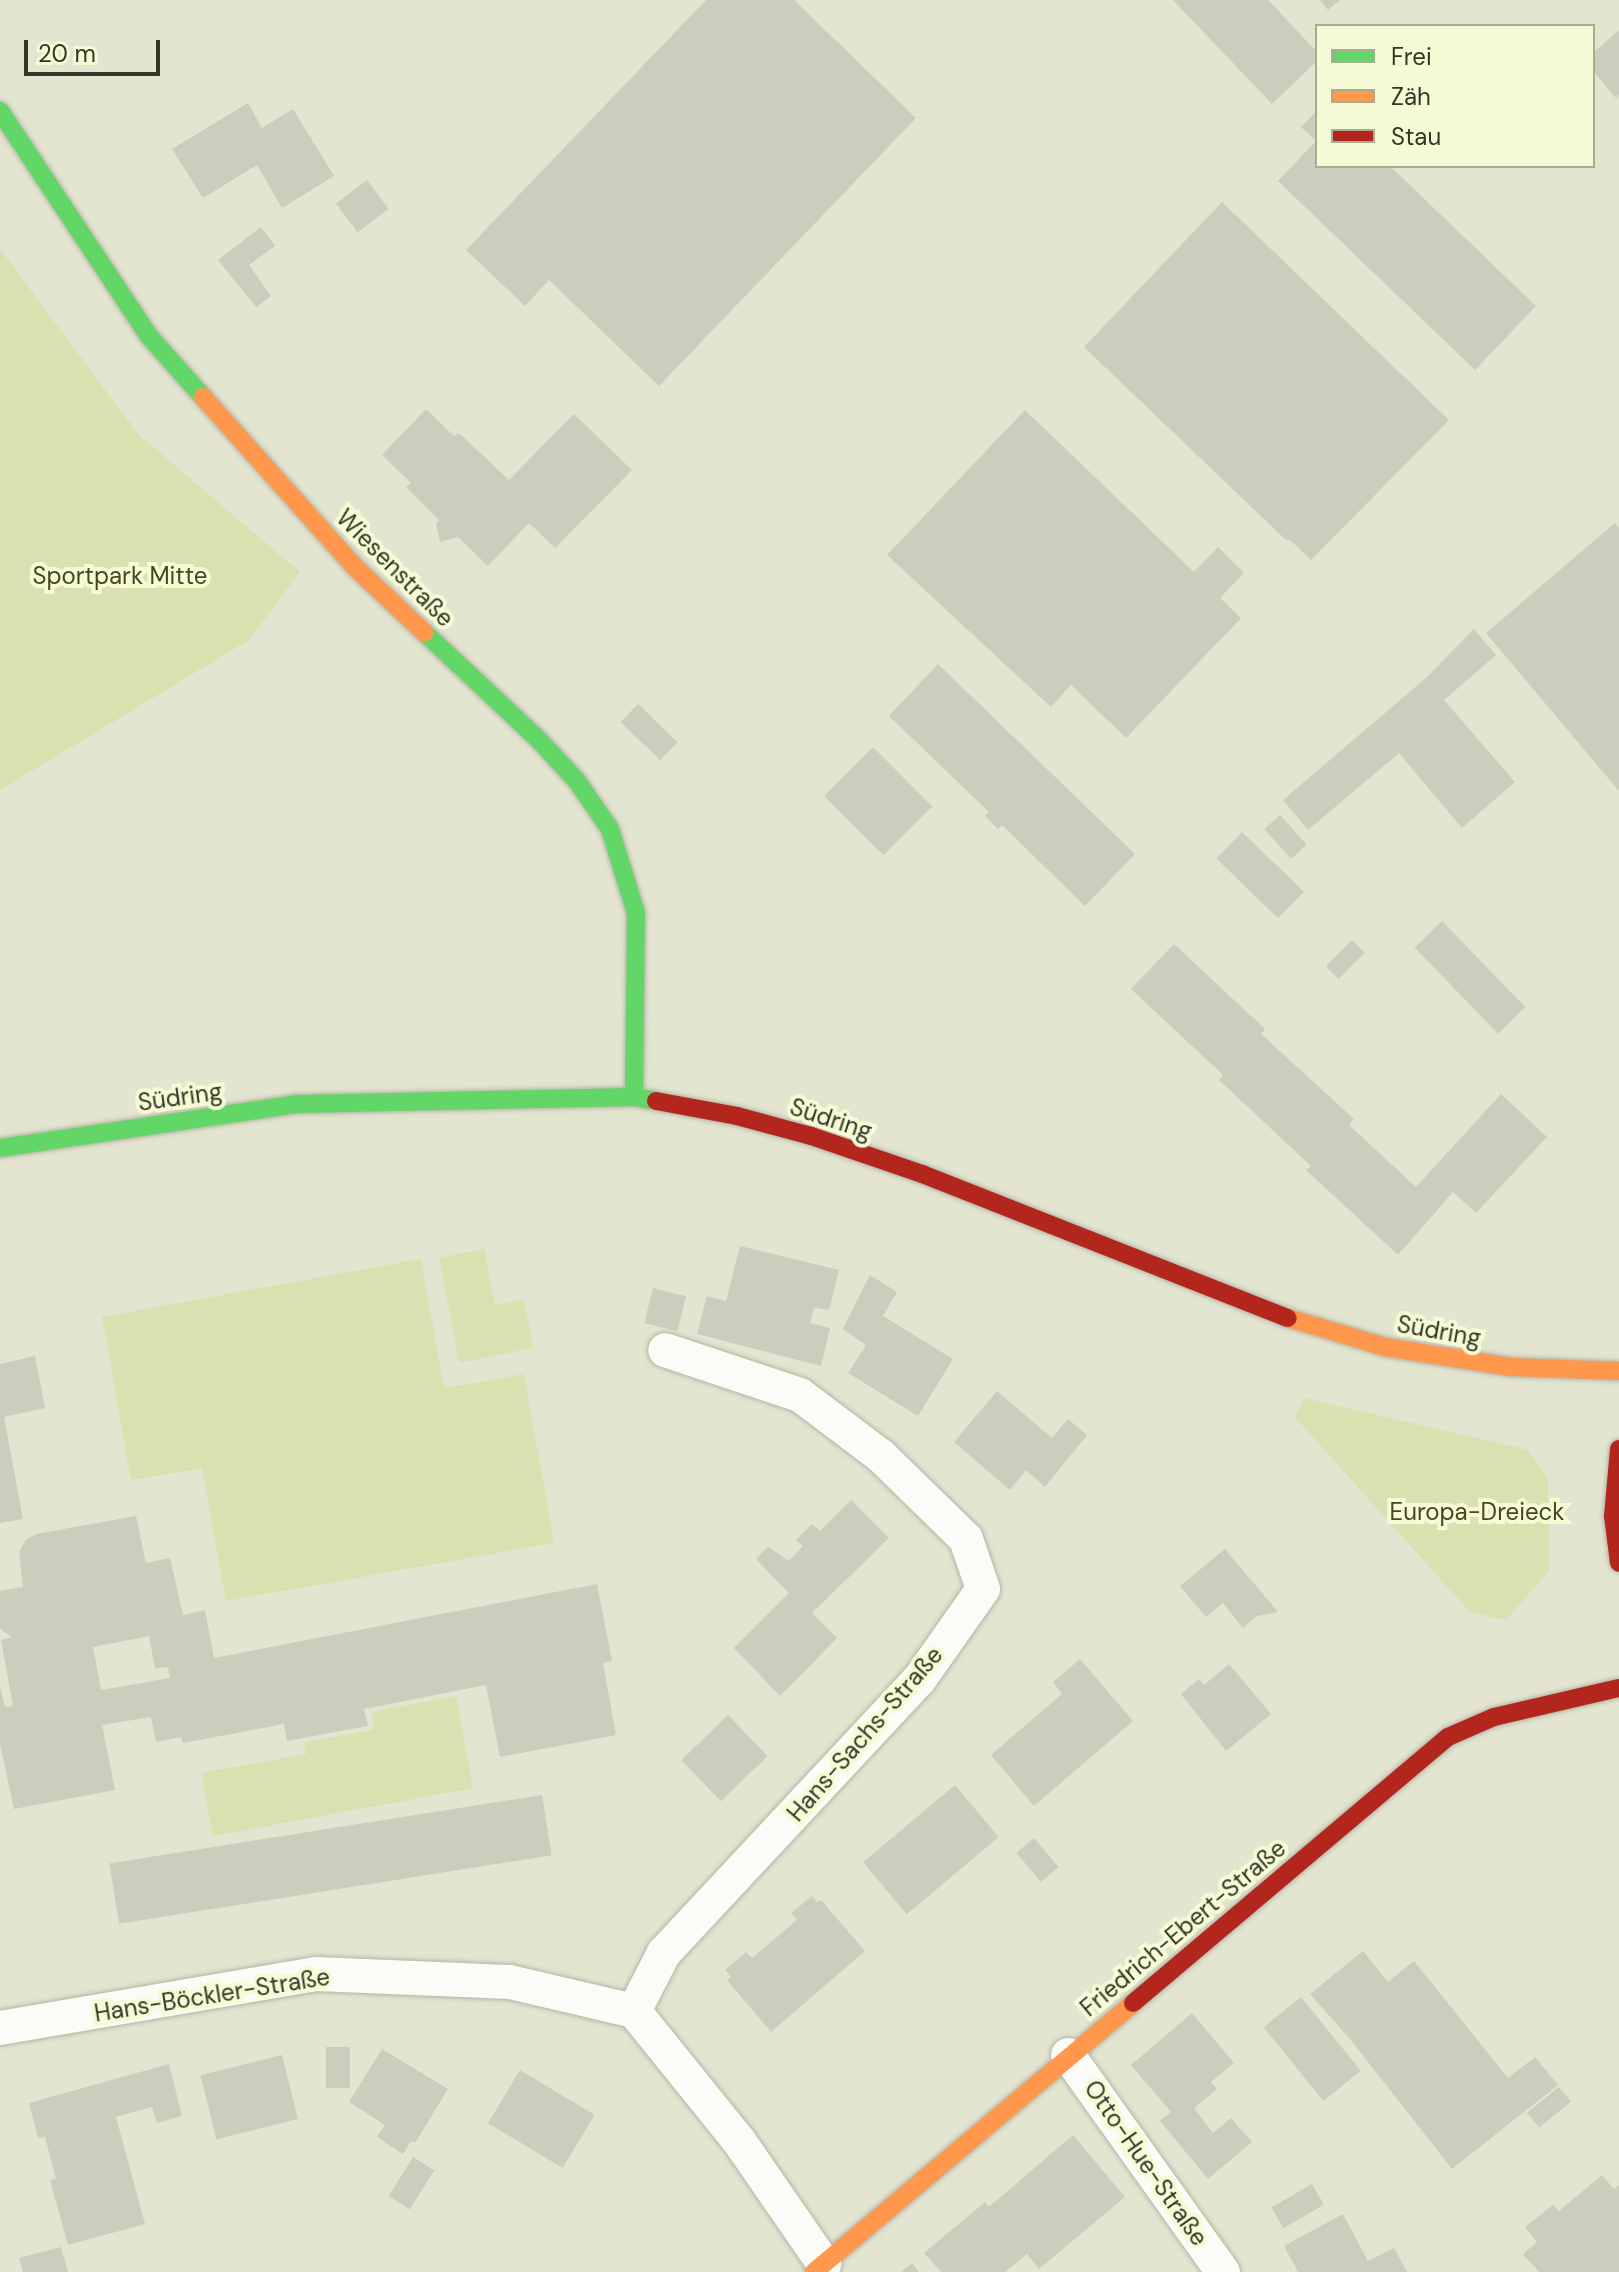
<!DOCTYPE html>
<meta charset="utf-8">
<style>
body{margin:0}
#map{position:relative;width:1619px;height:2272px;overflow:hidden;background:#e3e5d0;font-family:"DM Sans",sans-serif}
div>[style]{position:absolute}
.green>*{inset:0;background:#dbe0b1}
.building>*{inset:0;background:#cbcdbd;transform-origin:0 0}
.roads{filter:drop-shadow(0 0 2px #b4b5a5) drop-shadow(0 0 2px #b4b5a5)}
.street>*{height:34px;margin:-17px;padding:0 17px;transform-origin:17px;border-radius:17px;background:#fbfbf8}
.fast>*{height:18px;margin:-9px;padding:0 9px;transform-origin:9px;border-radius:9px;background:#63d668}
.slow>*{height:18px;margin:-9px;padding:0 9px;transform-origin:9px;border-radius:9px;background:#ff974d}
.jam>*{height:18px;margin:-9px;padding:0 9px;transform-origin:9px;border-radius:9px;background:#b3261e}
span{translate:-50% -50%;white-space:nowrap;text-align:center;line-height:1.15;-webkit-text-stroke:8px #f6fad5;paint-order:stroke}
.street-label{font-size:24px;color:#353628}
.park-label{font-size:24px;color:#45481f}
.legend{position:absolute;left:1315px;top:24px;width:280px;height:144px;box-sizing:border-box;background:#f6fad5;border:2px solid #a9ac90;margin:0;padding:10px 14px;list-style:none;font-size:24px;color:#353628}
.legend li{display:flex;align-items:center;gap:16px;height:40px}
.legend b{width:40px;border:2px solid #a9ac90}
.scale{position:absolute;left:24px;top:40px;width:136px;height:36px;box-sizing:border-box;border:4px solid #353628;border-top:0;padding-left:10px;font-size:24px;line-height:28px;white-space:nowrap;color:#353628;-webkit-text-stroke:6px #f6fad5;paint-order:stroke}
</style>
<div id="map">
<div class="green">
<i style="clip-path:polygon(0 249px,139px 435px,300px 572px,249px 640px,0 790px)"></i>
<i style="clip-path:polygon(484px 1249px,495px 1305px,524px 1299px,533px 1348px,459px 1363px,439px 1258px)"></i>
<i style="clip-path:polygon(421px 1259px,444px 1388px,524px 1374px,554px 1543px,226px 1601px,202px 1468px,131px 1480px,102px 1317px)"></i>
<i style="clip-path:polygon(1304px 1398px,1528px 1450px,1548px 1479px,1549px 1571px,1506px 1620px,1470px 1612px,1295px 1417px)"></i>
<i style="clip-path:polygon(456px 1696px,473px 1788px,213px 1836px,201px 1773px,306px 1754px,304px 1742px,374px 1730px,372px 1712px)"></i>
</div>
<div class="building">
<i style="clip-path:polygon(706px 0,794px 0,916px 118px,659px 386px,549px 280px,525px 306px,466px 250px)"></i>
<i style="clip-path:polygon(1173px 0,1268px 0,1317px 52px,1317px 61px,1272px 104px)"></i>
<i style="clip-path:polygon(1320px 0,1340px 0,1328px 10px)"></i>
<i style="clip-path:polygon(1619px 30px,1619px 95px,1616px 98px,1593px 71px,1593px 53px)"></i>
<i style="clip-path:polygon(248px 103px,262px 128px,293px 109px,334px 176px,282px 208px,257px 165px,203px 198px,172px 149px)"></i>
<i style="clip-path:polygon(1317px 110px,1317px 166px,1390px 166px,1536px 306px,1475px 370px,1278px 181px,1316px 141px,1301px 127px)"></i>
<i style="left:367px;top:180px;width:36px;height:39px;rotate:53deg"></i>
<i style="clip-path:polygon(1222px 202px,1449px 420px,1311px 560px,1289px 539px,1287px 541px,1084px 347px)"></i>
<i style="clip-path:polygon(261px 227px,275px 246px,249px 265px,271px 296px,256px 307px,218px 260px)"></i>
<i style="clip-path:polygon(426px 409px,454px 436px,459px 433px,509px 480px,574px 414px,632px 470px,555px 548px,529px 523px,488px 566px,458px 537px,440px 542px,436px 524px,439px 520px,406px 487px,411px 483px,382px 455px)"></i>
<i style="clip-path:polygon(1025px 410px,1194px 572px,1218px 547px,1244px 573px,1220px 598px,1241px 618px,1126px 738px,1071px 685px,1051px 707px,887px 555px)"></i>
<i style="clip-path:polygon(1615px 523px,1619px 528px,1619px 791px,1486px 633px)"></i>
<i style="clip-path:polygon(1474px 629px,1496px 655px,1444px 700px,1515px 782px,1462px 828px,1399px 753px,1308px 830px,1283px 800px,1426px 678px)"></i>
<i style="clip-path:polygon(938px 664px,1135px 854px,1085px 906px,1002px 825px,998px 829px,985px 816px,989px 812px,889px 716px)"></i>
<i style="left:638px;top:704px;width:55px;height:25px;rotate:44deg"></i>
<i style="left:873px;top:747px;width:84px;height:69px;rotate:45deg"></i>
<i style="left:1280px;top:815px;width:40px;height:21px;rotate:48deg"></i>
<i style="left:1242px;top:832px;width:86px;height:37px;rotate:44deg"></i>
<i style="left:1442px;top:921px;width:120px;height:38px;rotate:46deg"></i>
<i style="left:1352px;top:940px;width:18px;height:37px;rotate:45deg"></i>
<i style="clip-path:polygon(1174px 944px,1265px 1029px,1261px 1034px,1354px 1119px,1349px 1125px,1416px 1187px,1501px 1094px,1547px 1137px,1476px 1213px,1453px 1192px,1398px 1255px,1306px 1170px,1311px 1166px,1219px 1080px,1223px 1075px,1131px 989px)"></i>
<i style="clip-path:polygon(740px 1246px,839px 1270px,829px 1310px,814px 1308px,810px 1323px,830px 1328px,821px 1366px,697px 1334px,707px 1296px,726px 1301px)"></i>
<i style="clip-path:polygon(870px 1275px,897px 1292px,883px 1316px,953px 1359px,918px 1416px,848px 1373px,866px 1345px,843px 1329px)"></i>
<i style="left:653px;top:1288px;width:34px;height:36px;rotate:14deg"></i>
<i style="clip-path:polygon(35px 1356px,45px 1408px,4px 1417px,23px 1519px,0 1523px,0 1364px)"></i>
<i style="clip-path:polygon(997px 1391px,1052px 1438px,1068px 1419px,1087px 1435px,1045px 1487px,1026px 1470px,1010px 1490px,954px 1442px)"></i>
<i style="clip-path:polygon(851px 1500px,889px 1538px,812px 1613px,837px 1638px,780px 1696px,734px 1648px,789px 1593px,756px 1559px,768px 1547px,789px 1561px,803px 1546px,796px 1540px,812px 1524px,820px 1531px)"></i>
<i style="clip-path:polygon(evenodd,136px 1516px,146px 1563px,170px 1558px,183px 1615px,205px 1610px,214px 1658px,597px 1584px,612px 1661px,603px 1663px,616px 1735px,500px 1757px,486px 1685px,364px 1709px,368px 1726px,287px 1741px,284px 1724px,183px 1743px,181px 1737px,156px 1742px,151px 1717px,102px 1725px,115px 1790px,14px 1809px,0 1744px,0 1687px,5px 1707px,13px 1706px,1px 1640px,12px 1637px,0 1629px,0 1591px,23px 1587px,19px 1552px,26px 1540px,36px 1534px,136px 1516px,149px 1636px,155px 1668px,168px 1667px,170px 1678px,101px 1690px,93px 1647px,149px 1636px)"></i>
<i style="clip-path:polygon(1225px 1549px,1278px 1612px,1257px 1616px,1243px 1628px,1223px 1603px,1206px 1617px,1180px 1586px)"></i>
<i style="clip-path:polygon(1080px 1659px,1133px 1721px,1034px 1806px,991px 1755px,1062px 1694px,1053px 1682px)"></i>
<i style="clip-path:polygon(1229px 1664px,1271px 1714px,1226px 1751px,1181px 1694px,1199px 1679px,1204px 1685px)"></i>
<i style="left:728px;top:1715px;width:57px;height:65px;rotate:46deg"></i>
<i style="left:955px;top:1785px;width:68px;height:120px;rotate:50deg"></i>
<i style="left:542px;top:1795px;width:61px;height:438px;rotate:81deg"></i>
<i style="left:1034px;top:1838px;width:38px;height:23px;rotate:50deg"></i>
<i style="clip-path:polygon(812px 1896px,817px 1902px,821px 1900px,865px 1951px,771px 2032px,727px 1980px,731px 1977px,725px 1970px,746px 1952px,752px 1958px,797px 1920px,791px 1913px)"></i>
<i style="clip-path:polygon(1363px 1951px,1388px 1982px,1414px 1961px,1508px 2078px,1535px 2057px,1558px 2085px,1452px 2169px,1350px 2039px,1310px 1994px)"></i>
<i style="left:1301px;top:1997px;width:95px;height:48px;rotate:51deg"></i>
<i style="clip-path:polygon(1192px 2013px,1234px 2063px,1211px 2082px,1217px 2089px,1194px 2108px,1213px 2133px,1231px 2118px,1252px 2142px,1208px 2179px,1160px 2121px,1171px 2112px,1131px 2065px)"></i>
<i style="left:326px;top:2047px;width:24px;height:41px"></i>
<i style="clip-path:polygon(382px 2049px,448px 2089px,415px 2143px,411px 2141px,403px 2154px,377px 2137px,385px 2125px,349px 2102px)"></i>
<i style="left:282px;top:2055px;width:66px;height:84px;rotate:76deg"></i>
<i style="clip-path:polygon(169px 2064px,182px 2116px,157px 2123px,152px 2107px,116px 2117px,145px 2224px,68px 2245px,50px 2180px,56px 2179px,45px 2137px,38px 2138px,29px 2103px)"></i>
<i style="left:520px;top:2070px;width:87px;height:62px;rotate:31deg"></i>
<i style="left:1559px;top:2087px;width:19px;height:41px;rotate:51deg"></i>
<i style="clip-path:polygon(1073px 2135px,1125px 2197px,1039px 2269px,1027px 2254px,1005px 2272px,941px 2272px,924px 2253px,985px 2202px,989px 2207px)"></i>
<i style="left:413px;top:2157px;width:25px;height:46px;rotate:32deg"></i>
<i style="clip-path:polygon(1602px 2175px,1614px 2189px,1619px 2185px,1619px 2272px,1539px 2272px,1523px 2254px,1537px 2242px,1525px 2227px,1553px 2205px,1559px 2211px)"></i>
<i style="left:1312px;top:2184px;width:24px;height:47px;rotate:60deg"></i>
<i style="clip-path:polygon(1343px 2214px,1368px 2261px,1394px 2248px,1407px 2272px,1298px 2272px,1284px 2246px)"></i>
<i style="clip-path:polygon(61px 2247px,68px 2272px,23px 2272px,19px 2258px)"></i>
<i style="clip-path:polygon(912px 2263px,919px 2272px,901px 2272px)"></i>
</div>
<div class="roads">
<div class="street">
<i style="left:634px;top:2011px;width:65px;rotate:-62.7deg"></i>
<i style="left:664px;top:1953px;width:374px;rotate:-47deg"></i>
<i style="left:919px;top:1680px;width:111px;rotate:-54.9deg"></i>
<i style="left:983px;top:1589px;width:53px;rotate:-108.8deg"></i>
<i style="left:966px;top:1539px;width:119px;rotate:-135.7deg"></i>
<i style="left:881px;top:1456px;width:101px;rotate:-143deg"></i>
<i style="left:800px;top:1395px;width:142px;rotate:-161.6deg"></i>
<i style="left:0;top:2028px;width:322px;rotate:-9.7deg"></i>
<i style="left:317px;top:1974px;width:193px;rotate:2.4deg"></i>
<i style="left:510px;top:1982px;width:127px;rotate:13.2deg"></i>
<i style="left:634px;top:2011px;width:167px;rotate:51.1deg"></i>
<i style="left:739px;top:2141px;width:150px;rotate:55.4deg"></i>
<i style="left:1068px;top:2055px;width:267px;rotate:54.5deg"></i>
</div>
<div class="fast">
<i style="left:0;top:111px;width:268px;rotate:56.5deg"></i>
<i style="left:148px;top:335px;width:83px;rotate:48.4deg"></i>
<i style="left:425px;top:633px;width:156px;rotate:43.2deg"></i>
<i style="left:539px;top:740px;width:56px;rotate:47.2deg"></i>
<i style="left:577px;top:781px;width:58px;rotate:55.5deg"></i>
<i style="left:610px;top:829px;width:88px;rotate:72.8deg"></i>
<i style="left:636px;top:913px;width:184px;rotate:90.6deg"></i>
<i style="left:0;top:1148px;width:301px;rotate:-8.4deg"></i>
<i style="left:298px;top:1104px;width:336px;rotate:-1.2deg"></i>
<i style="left:634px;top:1097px;width:22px;rotate:10deg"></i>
</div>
<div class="slow">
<i style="left:203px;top:397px;width:231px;rotate:48.2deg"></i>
<i style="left:357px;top:569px;width:93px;rotate:43.3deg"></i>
<i style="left:1288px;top:1318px;width:101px;rotate:16.6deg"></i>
<i style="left:1385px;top:1347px;width:128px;rotate:9deg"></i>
<i style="left:1511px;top:1367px;width:108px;rotate:2.1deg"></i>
<i style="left:814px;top:2272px;width:417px;rotate:-40.1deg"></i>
</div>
<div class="jam">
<i style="left:656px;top:1101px;width:82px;rotate:10.5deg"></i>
<i style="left:737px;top:1116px;width:77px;rotate:15.1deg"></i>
<i style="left:811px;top:1136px;width:117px;rotate:18.9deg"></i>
<i style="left:922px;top:1174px;width:393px;rotate:21.5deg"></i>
<i style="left:1619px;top:1449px;width:67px;rotate:95.1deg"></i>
<i style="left:1613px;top:1516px;width:47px;rotate:82.7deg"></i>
<i style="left:1133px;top:2003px;width:412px;rotate:-40.2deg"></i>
<i style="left:1448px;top:1737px;width:50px;rotate:-23.5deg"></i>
<i style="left:1494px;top:1717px;width:128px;rotate:-13.1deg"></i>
</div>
</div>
<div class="street-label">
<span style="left:395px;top:568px;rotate:45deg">Wiesenstraße</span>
<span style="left:180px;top:1097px;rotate:-8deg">Südring</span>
<span style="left:831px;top:1119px;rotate:18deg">Südring</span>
<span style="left:1439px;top:1331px;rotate:10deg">Südring</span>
<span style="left:865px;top:1734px;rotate:-49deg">Hans-Sachs-Straße</span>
<span style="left:1183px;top:1928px;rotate:-40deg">Friedrich-Ebert-Straße</span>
<span style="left:212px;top:1995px;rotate:-9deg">Hans-Böckler-Straße</span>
<span style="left:1146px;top:2163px;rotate:55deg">Otto-Hue-Straße</span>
</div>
<div class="park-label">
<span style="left:120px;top:576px">Sportpark Mitte</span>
<span style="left:1477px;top:1512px">Europa-Dreieck</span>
</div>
<ul class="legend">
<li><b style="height:10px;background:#63d668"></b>Frei</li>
<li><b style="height:10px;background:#ff974d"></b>Zäh</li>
<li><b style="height:10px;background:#b3261e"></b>Stau</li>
</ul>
<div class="scale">20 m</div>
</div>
